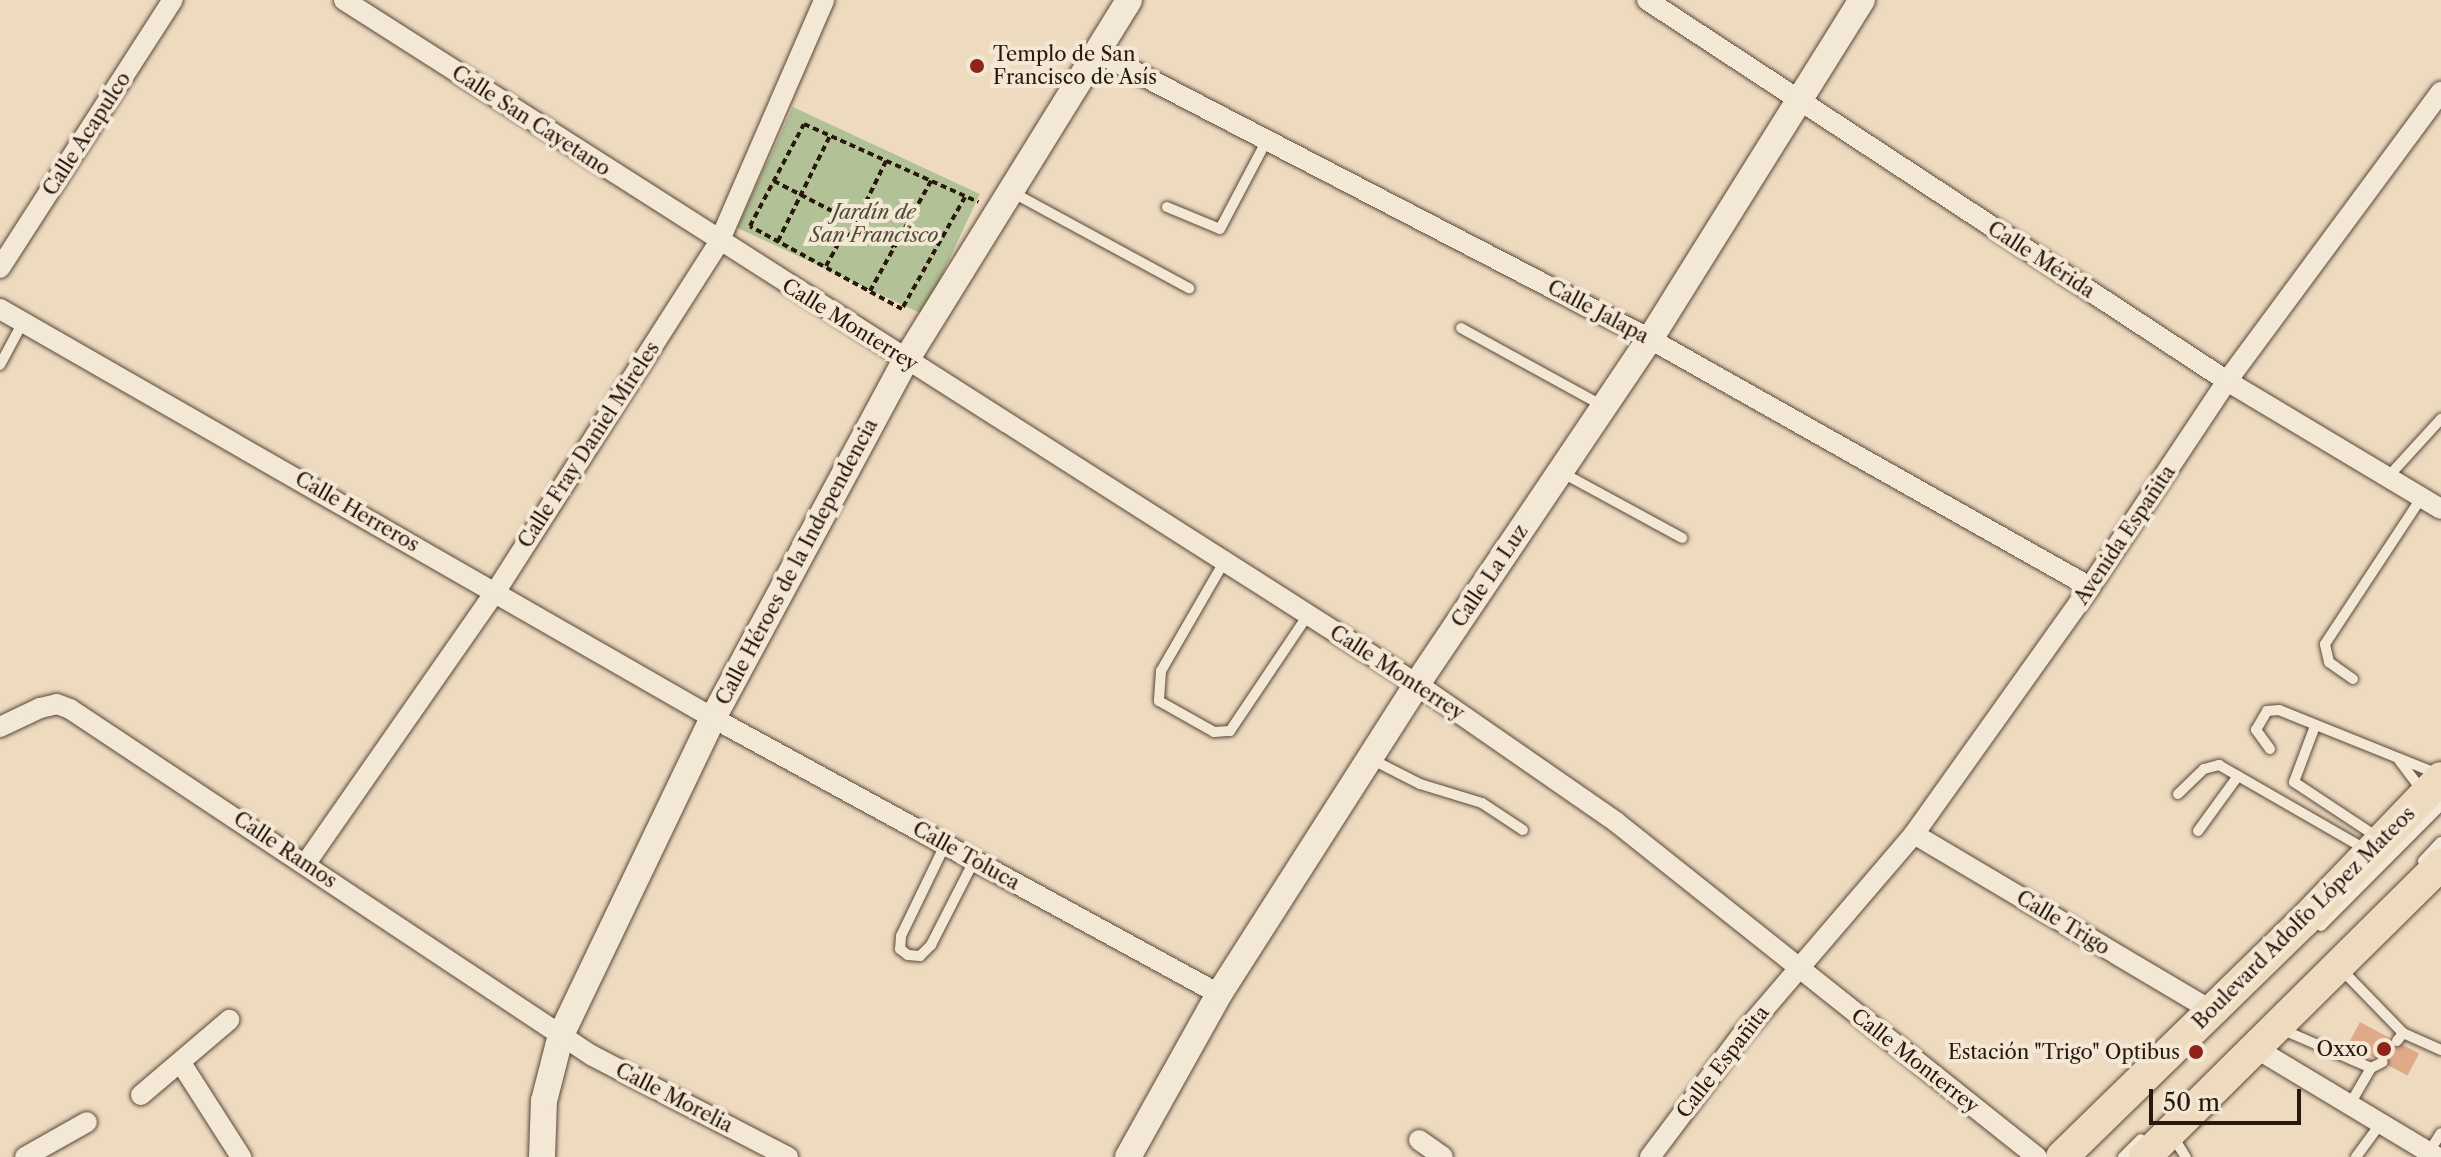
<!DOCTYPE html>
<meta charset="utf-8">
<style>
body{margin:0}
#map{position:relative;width:2441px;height:1157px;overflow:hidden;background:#eddabf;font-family:"Libre Caslon Text",serif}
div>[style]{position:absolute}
.green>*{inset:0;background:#b3c196;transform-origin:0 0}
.building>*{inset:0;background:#dfaa87;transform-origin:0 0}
.path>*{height:4px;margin-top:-2px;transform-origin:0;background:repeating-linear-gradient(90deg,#29180c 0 6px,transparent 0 10px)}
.path>.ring{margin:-2px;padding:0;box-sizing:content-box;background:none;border:4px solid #29180c;border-radius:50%}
.roads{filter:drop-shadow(0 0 2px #5a4839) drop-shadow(0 0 2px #5a4839)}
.service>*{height:10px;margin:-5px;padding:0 5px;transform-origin:5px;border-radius:5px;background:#f3e7d5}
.minor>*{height:20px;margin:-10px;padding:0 10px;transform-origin:10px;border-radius:10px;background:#f3e7d5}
.tertiary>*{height:26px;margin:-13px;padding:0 13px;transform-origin:13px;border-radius:13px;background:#f3e7d5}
.primary>*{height:32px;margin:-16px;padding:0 16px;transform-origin:16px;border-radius:16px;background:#eddabf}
.dots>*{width:22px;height:22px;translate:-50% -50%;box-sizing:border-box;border:4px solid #f3e7d5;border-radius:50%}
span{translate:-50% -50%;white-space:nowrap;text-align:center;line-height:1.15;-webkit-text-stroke:8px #f3e7d5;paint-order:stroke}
.poi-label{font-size:20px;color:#29180c}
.left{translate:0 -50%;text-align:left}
.right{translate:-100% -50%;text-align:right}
.street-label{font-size:20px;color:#29180c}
.park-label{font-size:20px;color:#524b35;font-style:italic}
.scale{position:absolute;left:2149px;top:1089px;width:152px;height:36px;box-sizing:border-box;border:4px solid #29180c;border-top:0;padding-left:10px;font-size:24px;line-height:28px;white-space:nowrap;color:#29180c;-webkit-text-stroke:6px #f3e7d5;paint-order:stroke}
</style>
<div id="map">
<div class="green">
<i style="left:793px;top:107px;width:206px;height:133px;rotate:25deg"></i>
</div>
<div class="building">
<i style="left:2360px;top:1022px;width:67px;height:25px;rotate:28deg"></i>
</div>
<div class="path">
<i style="left:774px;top:181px;width:70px;rotate:27.3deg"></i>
<i style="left:965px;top:197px;width:129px;rotate:119.4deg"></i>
<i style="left:902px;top:309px;width:173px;rotate:-151.4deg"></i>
<i style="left:750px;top:226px;width:115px;rotate:-62.1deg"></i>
<i style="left:804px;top:124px;width:191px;rotate:24.1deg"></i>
<i class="ring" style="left:831px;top:210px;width:22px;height:22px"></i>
<i style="left:857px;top:220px;width:66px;rotate:-63.8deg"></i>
<i style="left:856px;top:228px;width:42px;rotate:26.6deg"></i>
<i style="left:778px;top:241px;width:117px;rotate:-63.7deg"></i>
<i style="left:826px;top:266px;width:33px;rotate:-61deg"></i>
<i style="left:870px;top:291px;width:126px;rotate:-61deg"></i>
</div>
<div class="roads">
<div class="service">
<i style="left:1010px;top:191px;width:204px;rotate:28.5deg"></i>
<i style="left:1167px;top:207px;width:57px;rotate:22.5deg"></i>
<i style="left:1220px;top:229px;width:101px;rotate:-62.2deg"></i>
<i style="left:1461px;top:328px;width:162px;rotate:28.8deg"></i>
<i style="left:0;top:365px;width:49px;rotate:-61.9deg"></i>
<i style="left:1561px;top:472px;width:138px;rotate:28.6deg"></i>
<i style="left:2388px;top:477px;width:79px;rotate:-47.6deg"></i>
<i style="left:1224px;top:562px;width:126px;rotate:120deg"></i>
<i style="left:1161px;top:671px;width:30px;rotate:94deg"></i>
<i style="left:1159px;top:701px;width:63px;rotate:29.4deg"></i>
<i style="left:1214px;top:732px;width:16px;rotate:-4deg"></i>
<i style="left:1230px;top:731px;width:140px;rotate:-56.1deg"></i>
<i style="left:2353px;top:679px;width:29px;rotate:-145deg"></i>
<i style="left:2329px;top:662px;width:18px;rotate:-103deg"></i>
<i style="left:2325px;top:644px;width:176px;rotate:-56.6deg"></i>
<i style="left:2315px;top:726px;width:60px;rotate:110.6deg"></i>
<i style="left:2294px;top:782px;width:100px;rotate:33.5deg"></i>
<i style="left:2270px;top:749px;width:24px;rotate:-126deg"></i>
<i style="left:2256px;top:730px;width:22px;rotate:-60deg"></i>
<i style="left:2267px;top:711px;width:12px;rotate:-5deg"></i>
<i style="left:2279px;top:710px;width:171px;rotate:21.9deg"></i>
<i style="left:1371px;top:759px;width:55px;rotate:27deg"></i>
<i style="left:1420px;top:784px;width:65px;rotate:17deg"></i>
<i style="left:1482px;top:803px;width:49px;rotate:33.4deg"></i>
<i style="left:2399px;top:760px;width:38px;rotate:53deg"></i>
<i style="left:2178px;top:794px;width:36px;rotate:-44deg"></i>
<i style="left:2204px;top:769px;width:16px;rotate:-15deg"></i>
<i style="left:2219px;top:765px;width:168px;rotate:29.9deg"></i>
<i style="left:2198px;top:831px;width:68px;rotate:-54deg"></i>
<i style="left:945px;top:845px;width:101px;rotate:115.8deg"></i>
<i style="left:901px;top:936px;width:13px;rotate:94deg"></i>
<i style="left:900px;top:949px;width:10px;rotate:37deg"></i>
<i style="left:908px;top:955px;width:12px;rotate:5deg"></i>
<i style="left:920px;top:956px;width:16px;rotate:-45deg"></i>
<i style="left:931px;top:945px;width:94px;rotate:-62.9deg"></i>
<i style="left:2423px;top:861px;width:26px;rotate:-47deg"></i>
<i style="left:2321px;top:926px;width:170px;rotate:-45.2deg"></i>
<i style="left:2340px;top:968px;width:91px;rotate:45.9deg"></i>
<i style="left:2403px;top:1033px;width:10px;rotate:127deg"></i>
<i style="left:2281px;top:1029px;width:98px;rotate:23.4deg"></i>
<i style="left:2371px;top:1068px;width:13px;rotate:-27deg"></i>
<i style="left:2403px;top:1033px;width:42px;rotate:24.1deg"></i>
<i style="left:2350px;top:1104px;width:42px;rotate:-59.7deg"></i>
<i style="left:2172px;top:1135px;width:26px;rotate:58deg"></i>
<i style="left:2429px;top:1152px;width:22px;rotate:-58deg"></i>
<i style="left:2123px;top:1157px;width:25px;rotate:-45deg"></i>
<i style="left:2356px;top:1157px;width:42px;rotate:-53.7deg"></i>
</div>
<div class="minor">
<i style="left:344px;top:0;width:1272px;rotate:32.52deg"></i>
<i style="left:1417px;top:684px;width:242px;rotate:34.7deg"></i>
<i style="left:1616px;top:822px;width:538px;rotate:38.51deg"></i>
<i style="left:1647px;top:0;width:694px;rotate:33.3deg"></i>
<i style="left:2227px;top:381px;width:249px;rotate:30.9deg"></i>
<i style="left:1097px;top:52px;width:623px;rotate:27.43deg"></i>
<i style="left:1650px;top:339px;width:505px;rotate:29.41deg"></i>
<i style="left:0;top:268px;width:319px;rotate:-57.2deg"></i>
<i style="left:0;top:309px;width:822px;rotate:29.84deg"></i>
<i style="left:713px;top:718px;width:576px;rotate:28.61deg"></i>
<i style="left:0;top:727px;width:44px;rotate:-25.4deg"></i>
<i style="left:40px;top:708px;width:17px;rotate:-13deg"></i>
<i style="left:57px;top:704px;width:14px;rotate:21deg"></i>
<i style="left:70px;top:709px;width:625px;rotate:33.59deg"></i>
<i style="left:591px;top:1055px;width:222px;rotate:27.4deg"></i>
<i style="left:1914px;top:834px;width:347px;rotate:30.7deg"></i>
<i style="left:306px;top:863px;width:332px;rotate:-55.1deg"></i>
<i style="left:496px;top:591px;width:414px;rotate:-57.4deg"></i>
<i style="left:719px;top:242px;width:264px;rotate:-66.5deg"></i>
<i style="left:2257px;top:1049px;width:210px;rotate:31deg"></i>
<i style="left:181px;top:1063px;width:112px;rotate:57.4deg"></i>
<i style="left:141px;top:1095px;width:116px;rotate:-40.4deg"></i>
<i style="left:1419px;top:1140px;width:29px;rotate:35deg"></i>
<i style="left:25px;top:1157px;width:71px;rotate:-29.4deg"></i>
<i style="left:1650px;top:1157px;width:151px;rotate:-53.1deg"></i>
<i style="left:1741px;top:1036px;width:266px;rotate:-49.4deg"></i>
<i style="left:1914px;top:834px;width:303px;rotate:-54.5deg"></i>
<i style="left:2090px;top:587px;width:247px;rotate:-56.4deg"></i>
<i style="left:2227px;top:381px;width:360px;rotate:-53.5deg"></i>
</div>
<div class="tertiary">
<i style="left:542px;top:1157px;width:56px;rotate:-88deg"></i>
<i style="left:544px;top:1101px;width:68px;rotate:-75.6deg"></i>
<i style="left:561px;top:1035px;width:352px;rotate:-64.4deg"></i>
<i style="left:713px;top:718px;width:407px;rotate:-61.7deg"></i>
<i style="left:906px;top:360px;width:423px;rotate:-58.2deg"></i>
<i style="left:1128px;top:1157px;width:187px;rotate:-60.8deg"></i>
<i style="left:1219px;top:994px;width:368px;rotate:-57.4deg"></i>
<i style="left:1417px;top:684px;width:416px;rotate:-56deg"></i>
<i style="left:1650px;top:339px;width:400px;rotate:-58deg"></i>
</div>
<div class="primary">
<i style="left:2062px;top:1157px;width:337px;rotate:-44.3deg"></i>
<i style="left:2303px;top:922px;width:199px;rotate:-46.2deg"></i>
<i style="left:2145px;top:1157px;width:416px;rotate:-44.7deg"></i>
</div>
</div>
<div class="dots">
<i style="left:977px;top:66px;background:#8f2418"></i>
<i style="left:2384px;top:1049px;background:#8f2418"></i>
<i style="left:2196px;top:1052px;background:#8f2418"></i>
</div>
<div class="poi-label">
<span class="left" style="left:993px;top:66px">Templo de San<br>Francisco de Asís</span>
<span class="right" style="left:2368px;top:1049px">Oxxo</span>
<span class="right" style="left:2180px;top:1052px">Estación "Trigo" Optibus</span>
</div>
<div class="street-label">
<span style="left:531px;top:121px;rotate:33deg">Calle San Cayetano</span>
<span style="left:87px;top:134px;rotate:-57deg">Calle Acapulco</span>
<span style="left:2041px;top:260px;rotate:33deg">Calle Mérida</span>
<span style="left:1598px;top:312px;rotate:28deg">Calle Jalapa</span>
<span style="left:850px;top:325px;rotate:32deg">Calle Monterrey</span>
<span style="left:589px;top:445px;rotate:-57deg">Calle Fray Daniel Mireles</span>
<span style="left:357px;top:512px;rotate:30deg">Calle Herreros</span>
<span style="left:2125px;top:535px;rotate:-56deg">Avenida Españita</span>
<span style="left:797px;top:562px;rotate:-62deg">Calle Héroes de la Independencia</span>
<span style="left:1490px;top:576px;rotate:-56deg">Calle La Luz</span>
<span style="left:1397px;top:673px;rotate:33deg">Calle Monterrey</span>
<span style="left:285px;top:850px;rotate:34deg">Calle Ramos</span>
<span style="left:966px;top:856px;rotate:29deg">Calle Toluca</span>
<span style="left:2304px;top:918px;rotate:-45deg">Boulevard Adolfo López Mateos</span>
<span style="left:2063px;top:923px;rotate:31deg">Calle Trigo</span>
<span style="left:1915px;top:1061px;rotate:38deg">Calle Monterrey</span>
<span style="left:1723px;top:1062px;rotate:-52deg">Calle Españita</span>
<span style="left:674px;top:1098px;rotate:27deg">Calle Morelia</span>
</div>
<div class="park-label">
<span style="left:874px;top:224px">Jardín de<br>San Francisco</span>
</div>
<div class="scale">50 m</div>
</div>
